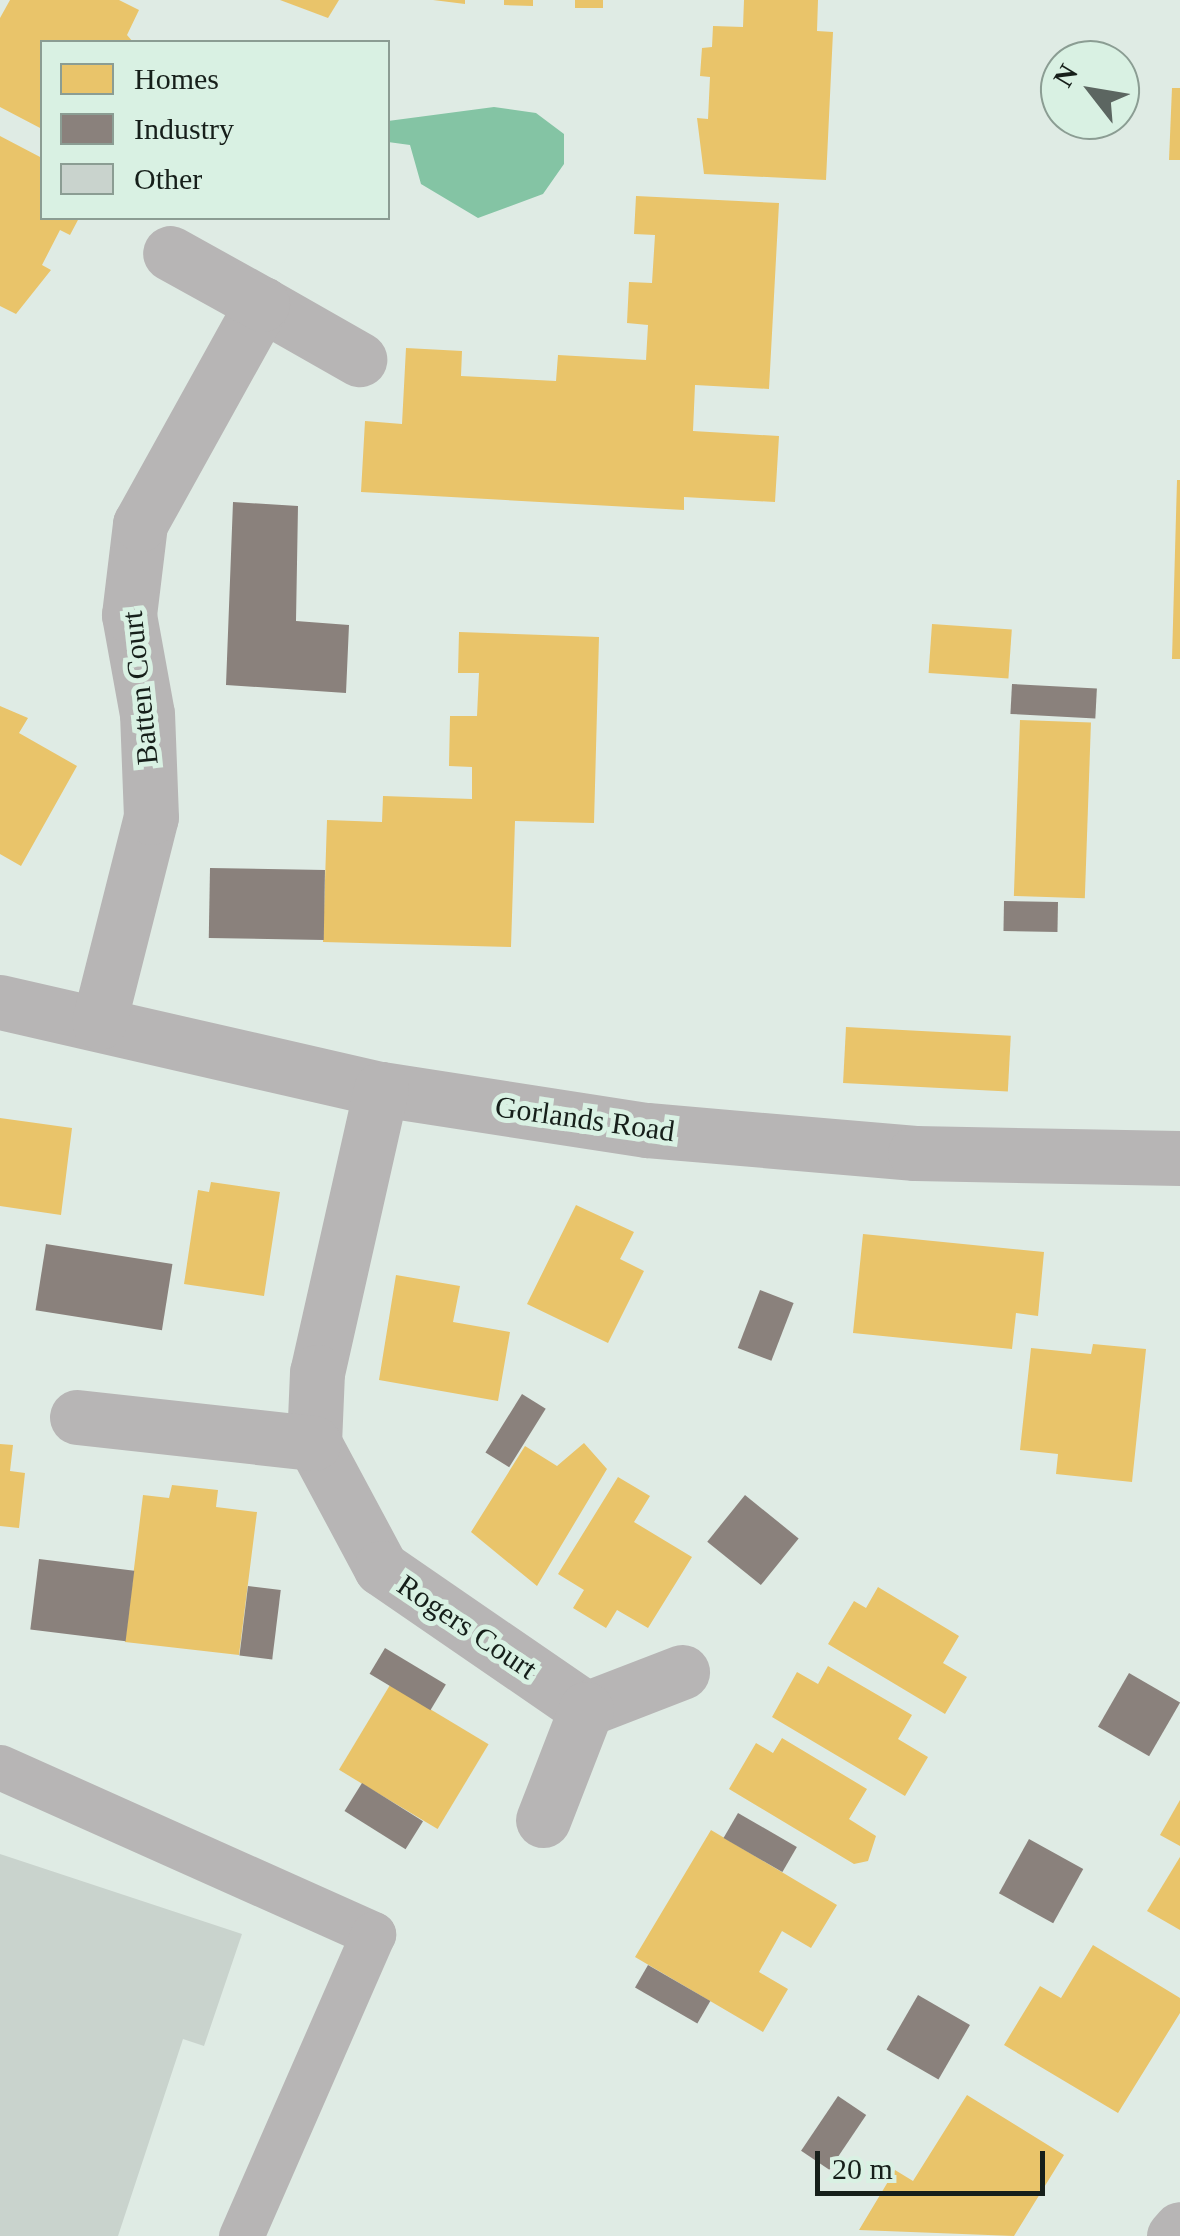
<!DOCTYPE html>
<style>
body{margin:0}
#map{position:relative;width:1180px;height:2236px;overflow:hidden;background:#dfebe4;font-family:"Times New Roman",serif}
div>[style]{position:absolute}
.water>*{inset:0;background:#84c4a4}
.homes>*{inset:0;background:#e9c46a;transform-origin:0 0}
.industry>*{inset:0;background:#8a817c;transform-origin:0 0}
.building>*{inset:0;background:#c9d3cd}
.service>*{height:45px;margin:-22.5px;padding:0 22.5px;transform-origin:22.5px;border-radius:22.5px;background:#b7b5b5}
.minor>*{height:55px;margin:-27.5px;padding:0 27.5px;transform-origin:27.5px;border-radius:27.5px;background:#b7b5b5}
span{translate:-50% -50%;white-space:nowrap;text-align:center;line-height:1.15;-webkit-text-stroke:10px #d9f1e3;paint-order:stroke}
.street-label{font-size:30px;color:#161f1a}
.legend{position:absolute;left:40px;top:40px;width:350px;height:180px;box-sizing:border-box;background:#d9f1e3;border:2px solid #8b9d93;margin:0;padding:12px 18px;list-style:none;font-size:30px;color:#161f1a}
.legend li{display:flex;align-items:center;gap:20px;height:50px}
.legend b{width:50px;border:2px solid #8b9d93}
.north{position:absolute;left:1040px;top:40px;width:100px;height:100px;box-sizing:border-box;background:#d9f1e3;border:2px solid #8b9d93;border-radius:50%;rotate:301deg;font-size:28px;font-weight:700;line-height:40px;text-align:center;color:#161f1a}
.north::after{content:'';display:block;margin:auto;width:35px;height:45px;background:#5c6661;clip-path:polygon(50% 0,100% 100%,50% 72%,0 100%)}
.scale{position:absolute;left:815px;top:2151px;width:230px;height:45px;box-sizing:border-box;border:5px solid #161f1a;border-top:0;padding-left:12px;font-size:30px;line-height:35px;white-space:nowrap;color:#161f1a;-webkit-text-stroke:8px #d9f1e3;paint-order:stroke}
</style>
<div id="map">
<div class="water">
<i style="clip-path:polygon(494px 107px,536px 113px,564px 134px,564px 164px,543px 194px,478px 218px,421px 184px,410px 145px,388px 142px,388px 121px)"></i>
</div>
<div class="homes">
<i style="clip-path:polygon(10px 0,119px 0,139px 10px,127px 35px,133px 42px,42px 42px,42px 129px,0 107px,0 18px)"></i>
<i style="clip-path:polygon(280px 0,339px 0,328px 18px)"></i>
<i style="clip-path:polygon(433px 0,465px 0,465px 4px)"></i>
<i style="clip-path:polygon(504px 0,533px 0,533px 6px,504px 5px)"></i>
<i style="left:575px;top:0;width:28px;height:8px"></i>
<i style="clip-path:polygon(744px 0,818px 0,817px 31px,833px 32px,826px 180px,704px 174px,697px 118px,708px 119px,710px 77px,700px 76px,702px 48px,712px 47px,713px 26px,743px 27px)"></i>
<i style="clip-path:polygon(1172px 88px,1180px 88px,1180px 160px,1169px 160px)"></i>
<i style="clip-path:polygon(0 136px,42px 158px,42px 218px,79px 218px,70px 235px,60px 230px,42px 265px,51px 270px,16px 314px,0 306px)"></i>
<i style="clip-path:polygon(636px 196px,779px 203px,769px 389px,695px 385px,693px 431px,779px 436px,775px 502px,684px 497px,684px 510px,361px 492px,365px 421px,402px 424px,406px 348px,462px 351px,461px 376px,556px 381px,558px 355px,646px 360px,648px 325px,627px 323px,629px 282px,652px 283px,655px 235px,634px 234px)"></i>
<i style="clip-path:polygon(1177px 480px,1180px 480px,1180px 659px,1172px 659px)"></i>
<i style="left:932px;top:624px;width:80px;height:49px;rotate:4deg"></i>
<i style="clip-path:polygon(459px 632px,599px 637px,594px 823px,515px 821px,511px 947px,323px 942px,327px 820px,382px 822px,383px 796px,472px 799px,472px 767px,449px 766px,450px 716px,477px 716px,479px 673px,458px 673px)"></i>
<i style="clip-path:polygon(0 706px,28px 718px,19px 733px,77px 766px,21px 866px,0 854px)"></i>
<i style="left:1020px;top:720px;width:71px;height:176px;rotate:2deg"></i>
<i style="left:846px;top:1027px;width:165px;height:56px;rotate:3deg"></i>
<i style="clip-path:polygon(0 1118px,72px 1128px,61px 1215px,0 1206px)"></i>
<i style="clip-path:polygon(211px 1182px,280px 1192px,264px 1296px,184px 1284px,198px 1190px,209px 1192px)"></i>
<i style="clip-path:polygon(576px 1205px,634px 1232px,620px 1259px,644px 1271px,608px 1343px,527px 1304px)"></i>
<i style="clip-path:polygon(863px 1234px,1044px 1252px,1038px 1316px,1016px 1313px,1012px 1349px,853px 1333px)"></i>
<i style="clip-path:polygon(396px 1275px,460px 1286px,453px 1322px,510px 1332px,498px 1401px,379px 1380px)"></i>
<i style="clip-path:polygon(1093px 1344px,1146px 1349px,1132px 1482px,1056px 1474px,1058px 1454px,1020px 1450px,1031px 1348px,1091px 1354px)"></i>
<i style="clip-path:polygon(584px 1443px,607px 1469px,537px 1586px,471px 1532px,525px 1446px,557px 1466px)"></i>
<i style="clip-path:polygon(0 1444px,13px 1445px,10px 1471px,25px 1473px,19px 1528px,0 1526px)"></i>
<i style="clip-path:polygon(618px 1477px,650px 1496px,634px 1522px,692px 1557px,648px 1628px,617px 1610px,606px 1628px,573px 1608px,584px 1590px,558px 1574px)"></i>
<i style="clip-path:polygon(172px 1485px,218px 1490px,216px 1507px,257px 1512px,239px 1655px,125px 1642px,143px 1495px,169px 1498px)"></i>
<i style="clip-path:polygon(878px 1587px,959px 1636px,943px 1663px,967px 1677px,945px 1714px,828px 1644px,854px 1601px,866px 1608px)"></i>
<i style="clip-path:polygon(828px 1666px,912px 1715px,898px 1739px,928px 1757px,905px 1796px,772px 1717px,797px 1672px,818px 1684px)"></i>
<i style="left:390px;top:1685px;width:115px;height:99px;rotate:31deg"></i>
<i style="clip-path:polygon(782px 1738px,867px 1789px,849px 1819px,876px 1836px,868px 1861px,854px 1864px,729px 1789px,756px 1743px,773px 1753px)"></i>
<i style="clip-path:polygon(1180px 1800px,1180px 1846px,1160px 1835px)"></i>
<i style="clip-path:polygon(711px 1830px,837px 1905px,811px 1948px,782px 1931px,759px 1972px,788px 1989px,763px 2032px,635px 1957px)"></i>
<i style="clip-path:polygon(1180px 1857px,1180px 1930px,1147px 1911px)"></i>
<i style="clip-path:polygon(1093px 1945px,1180px 1998px,1180px 2013px,1118px 2113px,1004px 2045px,1040px 1986px,1061px 1998px)"></i>
<i style="clip-path:polygon(967px 2095px,1064px 2155px,1014px 2236px,859px 2230px,895px 2170px,913px 2181px)"></i>
</div>
<div class="industry">
<i style="clip-path:polygon(233px 502px,298px 506px,296px 621px,349px 625px,346px 693px,226px 685px)"></i>
<i style="left:1012px;top:684px;width:85px;height:30px;rotate:3deg"></i>
<i style="left:210px;top:868px;width:115px;height:70px;rotate:1deg"></i>
<i style="left:1004px;top:901px;width:54px;height:30px;rotate:1deg"></i>
<i style="left:46px;top:1244px;width:128px;height:67px;rotate:9deg"></i>
<i style="left:760px;top:1290px;width:36px;height:62px;rotate:21deg"></i>
<i style="left:522px;top:1394px;width:28px;height:69px;rotate:32deg"></i>
<i style="left:745px;top:1495px;width:69px;height:60px;rotate:39deg"></i>
<i style="left:39px;top:1559px;width:96px;height:71px;rotate:7deg"></i>
<i style="left:248px;top:1586px;width:33px;height:70px;rotate:7deg"></i>
<i style="left:385px;top:1648px;width:71px;height:30px;rotate:31deg"></i>
<i style="left:1129px;top:1673px;width:59px;height:62px;rotate:30deg"></i>
<i style="left:362px;top:1783px;width:72px;height:33px;rotate:32deg"></i>
<i style="left:738px;top:1813px;width:68px;height:29px;rotate:30deg"></i>
<i style="left:1029px;top:1839px;width:62px;height:62px;rotate:29deg"></i>
<i style="left:648px;top:1965px;width:72px;height:26px;rotate:30deg"></i>
<i style="left:918px;top:1995px;width:60px;height:63px;rotate:30deg"></i>
<i style="left:838px;top:2096px;width:34px;height:66px;rotate:34deg"></i>
</div>
<div class="building">
<i style="clip-path:polygon(0 1854px,242px 1934px,204px 2046px,183px 2039px,118px 2236px,0 2236px)"></i>
</div>
<div class="service">
<i style="left:0;top:1767px;width:409px;rotate:24.1deg"></i>
<i style="left:373px;top:1934px;width:330px;rotate:113.6deg"></i>
</div>
<div class="minor">
<i style="left:262px;top:304px;width:112px;rotate:29.6deg"></i>
<i style="left:0;top:1002px;width:391px;rotate:12.9deg"></i>
<i style="left:381px;top:1089px;width:269px;rotate:8.8deg"></i>
<i style="left:647px;top:1130px;width:269px;rotate:4.9deg"></i>
<i style="left:915px;top:1153px;width:265px;rotate:1.1deg"></i>
<i style="left:99px;top:1022px;width:211px;rotate:-75.8deg"></i>
<i style="left:151px;top:817px;width:103px;rotate:-92.2deg"></i>
<i style="left:147px;top:714px;width:101px;rotate:-100.3deg"></i>
<i style="left:129px;top:615px;width:92px;rotate:-83.1deg"></i>
<i style="left:140px;top:524px;width:252px;rotate:-61deg"></i>
<i style="left:262px;top:304px;width:105px;rotate:-151deg"></i>
<i style="left:381px;top:1089px;width:290px;rotate:102.7deg"></i>
<i style="left:317px;top:1372px;width:71px;rotate:92.4deg"></i>
<i style="left:314px;top:1443px;width:142px;rotate:61.8deg"></i>
<i style="left:381px;top:1568px;width:249px;rotate:34.5deg"></i>
<i style="left:586px;top:1709px;width:103px;rotate:-21.1deg"></i>
<i style="left:77px;top:1417px;width:238px;rotate:6.3deg"></i>
<i style="left:543px;top:1820px;width:119px;rotate:-68.8deg"></i>
<i style="left:1174px;top:2236px;width:9px;rotate:-49deg"></i>
</div>
<div class="street-label">
<span style="left:140px;top:688px;rotate:-96deg">Batten Court</span>
<span style="left:585px;top:1119px;rotate:8deg">Gorlands Road</span>
<span style="left:467px;top:1627px;rotate:34deg">Rogers Court</span>
</div>
<ul class="legend">
<li><b style="height:28px;background:#e9c46a"></b>Homes</li>
<li><b style="height:28px;background:#8a817c"></b>Industry</li>
<li><b style="height:28px;background:#c9d3cd"></b>Other</li>
</ul>
<div class="north">N</div>
<div class="scale">20 m</div>
</div>
